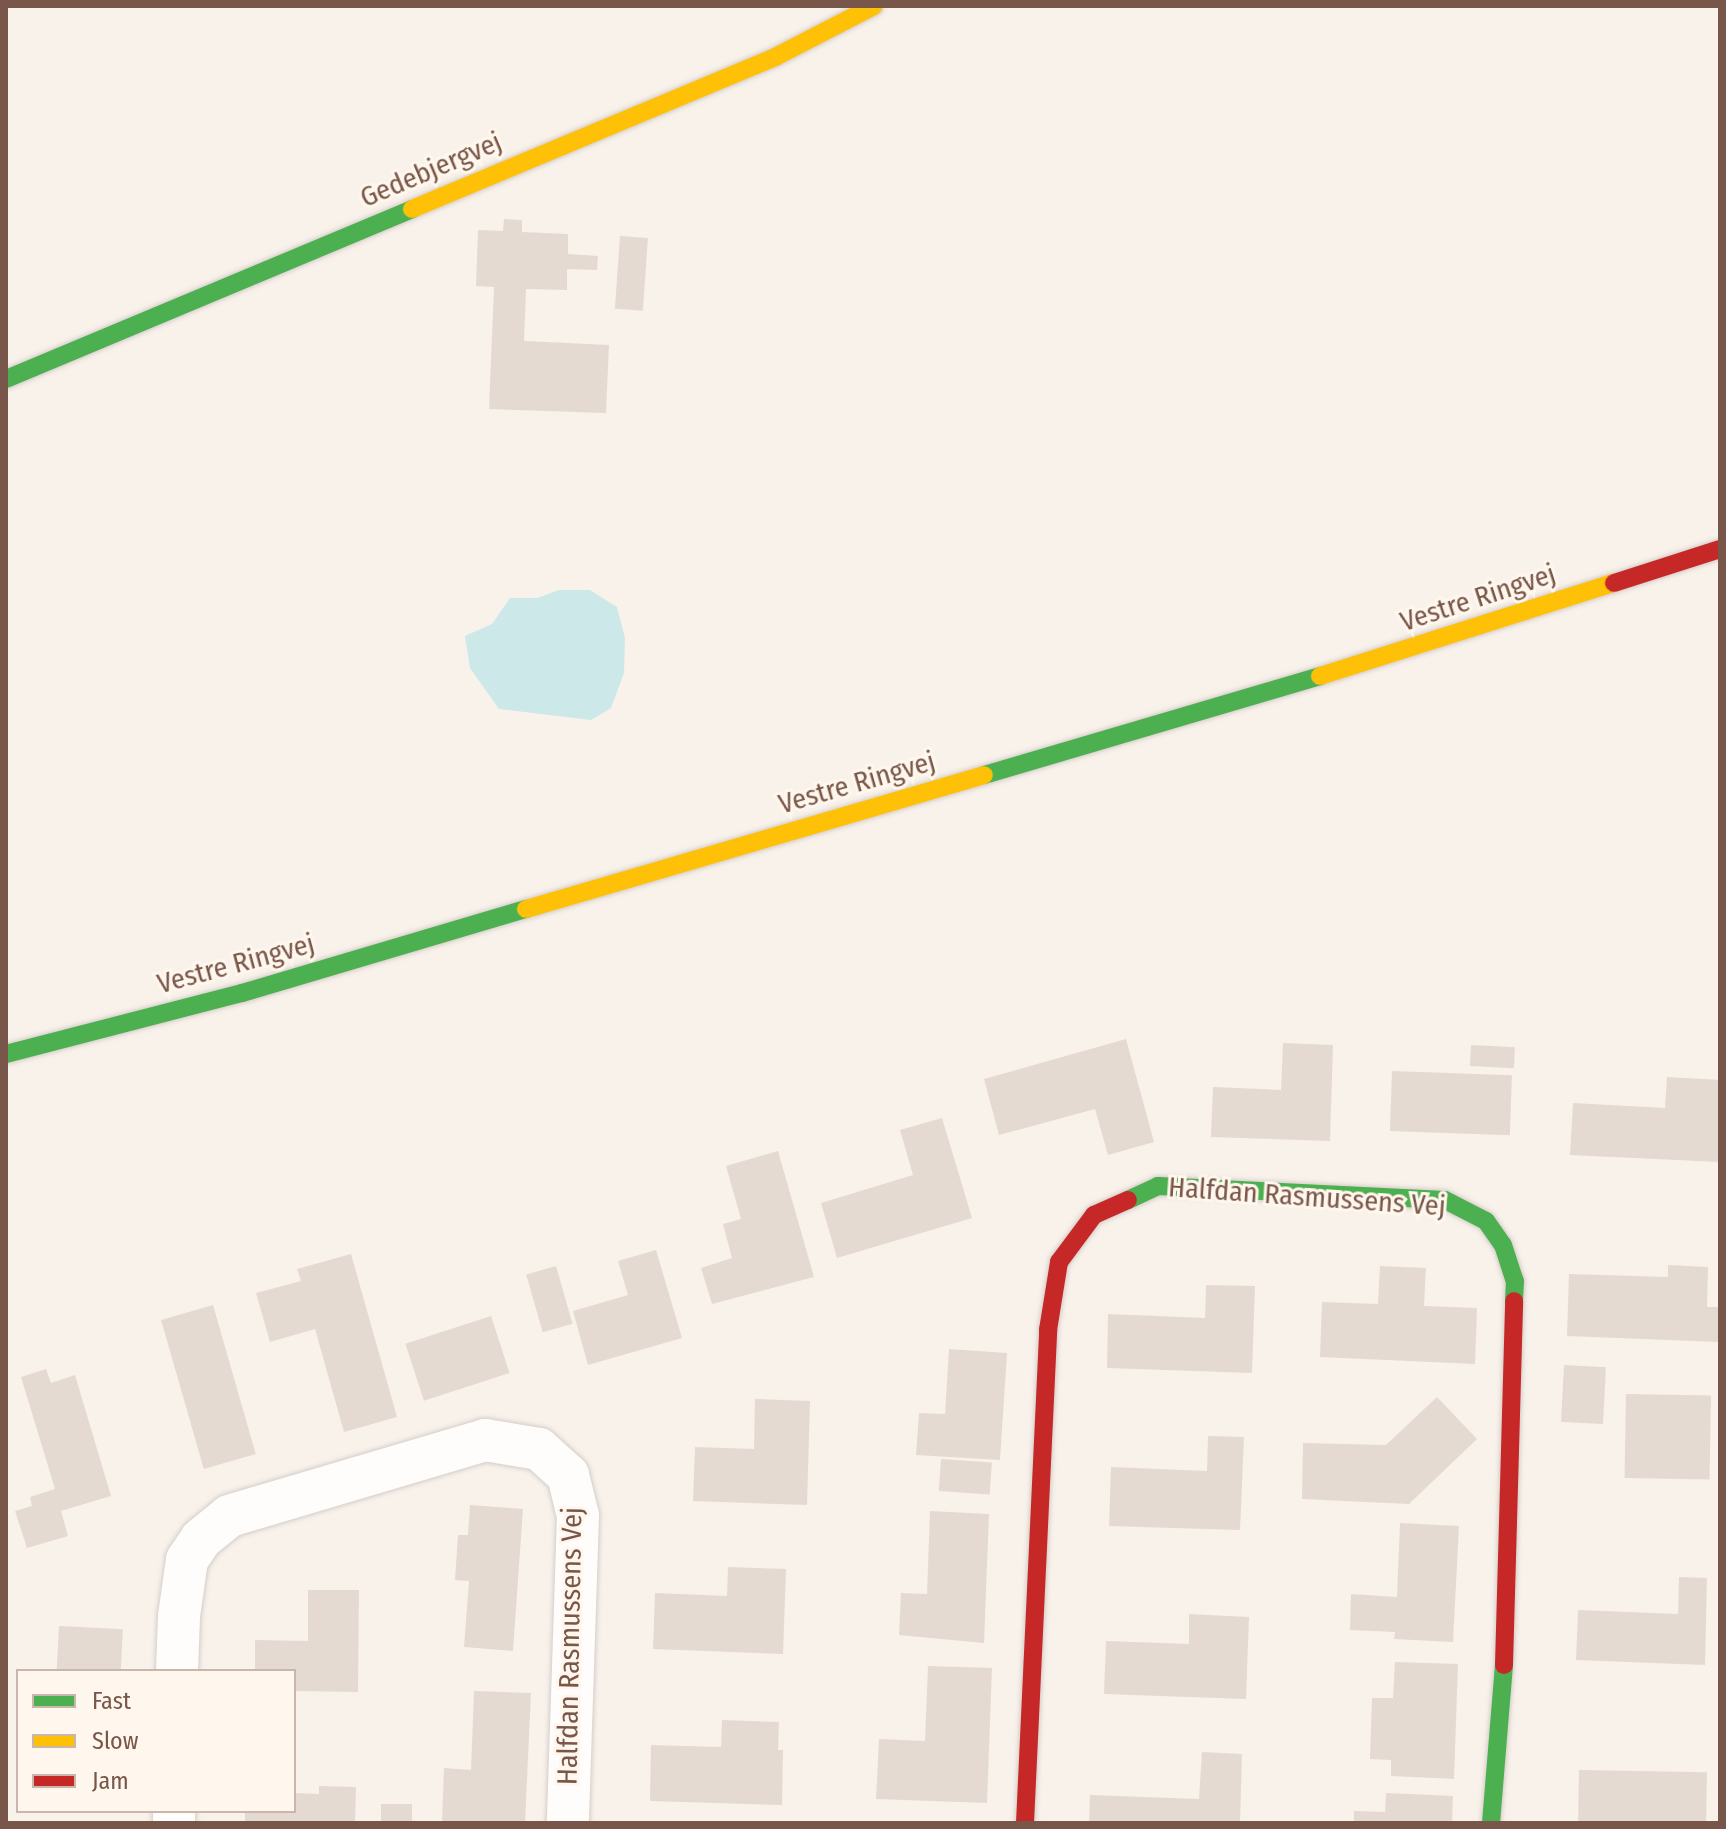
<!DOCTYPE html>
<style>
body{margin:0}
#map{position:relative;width:1726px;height:1829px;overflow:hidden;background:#f8f2eb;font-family:"Fira Sans Condensed",sans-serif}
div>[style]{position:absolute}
.water>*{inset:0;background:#cce8e9}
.building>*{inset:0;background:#e5dad2;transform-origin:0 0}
.roads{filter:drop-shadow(0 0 2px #d6cdc8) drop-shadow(0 0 2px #d6cdc8)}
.street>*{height:42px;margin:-21px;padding:0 21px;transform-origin:21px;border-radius:21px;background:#fefdfc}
.fast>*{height:18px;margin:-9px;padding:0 9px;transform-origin:9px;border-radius:9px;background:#4caf50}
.slow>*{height:18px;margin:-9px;padding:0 9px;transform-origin:9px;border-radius:9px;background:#ffc107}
.jam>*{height:18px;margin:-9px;padding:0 9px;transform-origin:9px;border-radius:9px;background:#c62828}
span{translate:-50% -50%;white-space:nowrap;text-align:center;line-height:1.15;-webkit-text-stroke:6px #fff7ed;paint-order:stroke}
.street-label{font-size:28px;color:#785649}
.frame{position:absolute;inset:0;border:8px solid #785649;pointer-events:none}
.legend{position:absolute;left:16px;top:1669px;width:280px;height:144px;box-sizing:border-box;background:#fff7ed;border:2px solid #c9b7ab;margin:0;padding:10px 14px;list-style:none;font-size:24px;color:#785649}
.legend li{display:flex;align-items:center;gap:16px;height:40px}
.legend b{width:40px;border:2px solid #c9b7ab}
</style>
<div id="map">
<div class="water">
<i style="clip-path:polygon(559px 590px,590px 590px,617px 607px,625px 638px,624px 673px,611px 708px,591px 720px,499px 709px,470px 668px,465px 636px,492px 624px,510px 598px,537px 598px)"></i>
</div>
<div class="building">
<i style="clip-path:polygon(504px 219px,522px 220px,522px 232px,568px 234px,568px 254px,598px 256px,597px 270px,567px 269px,567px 290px,526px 289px,524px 341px,609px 345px,606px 413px,489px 409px,494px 287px,476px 286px,478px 230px,503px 231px)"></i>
<i style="left:620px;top:236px;width:28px;height:73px;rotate:4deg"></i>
<i style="clip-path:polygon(1126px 1039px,1154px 1142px,1108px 1155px,1095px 1109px,999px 1135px,984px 1079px)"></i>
<i style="clip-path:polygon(1283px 1043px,1333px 1045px,1330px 1141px,1211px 1137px,1213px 1087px,1281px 1090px)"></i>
<i style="left:1471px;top:1045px;width:44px;height:21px;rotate:3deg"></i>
<i style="left:1392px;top:1071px;width:120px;height:60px;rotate:2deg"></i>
<i style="clip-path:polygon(1667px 1077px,1720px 1080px,1720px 1162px,1570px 1155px,1573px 1103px,1665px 1108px)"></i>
<i style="clip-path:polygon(942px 1118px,972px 1218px,837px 1258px,821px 1203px,913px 1175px,900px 1130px)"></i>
<i style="clip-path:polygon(778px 1151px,814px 1277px,712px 1304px,701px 1268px,732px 1258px,723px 1224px,741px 1219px,726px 1166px)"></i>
<i style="clip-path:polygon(656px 1250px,682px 1338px,588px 1365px,573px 1311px,628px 1295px,618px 1261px)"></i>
<i style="clip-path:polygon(351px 1254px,397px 1417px,344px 1432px,315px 1329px,270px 1342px,256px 1293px,301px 1281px,297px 1269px)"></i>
<i style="clip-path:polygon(1668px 1265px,1708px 1267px,1707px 1307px,1720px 1307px,1719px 1342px,1567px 1336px,1569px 1274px,1668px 1277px)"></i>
<i style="left:556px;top:1266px;width:60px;height:31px;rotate:74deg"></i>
<i style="clip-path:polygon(1380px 1266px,1426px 1268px,1424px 1306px,1477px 1308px,1475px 1364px,1320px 1357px,1322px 1302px,1378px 1304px)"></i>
<i style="clip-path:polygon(1206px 1285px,1255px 1286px,1252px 1373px,1107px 1368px,1108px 1314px,1205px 1318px)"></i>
<i style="left:213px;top:1305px;width:155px;height:54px;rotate:74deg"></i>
<i style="left:491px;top:1316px;width:60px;height:90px;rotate:72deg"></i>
<i style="clip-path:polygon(949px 1349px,1007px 1353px,1000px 1460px,916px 1455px,919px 1413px,945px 1414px)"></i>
<i style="left:1564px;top:1365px;width:42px;height:57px;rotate:3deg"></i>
<i style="clip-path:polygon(46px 1369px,51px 1383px,75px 1375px,111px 1496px,61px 1511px,68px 1536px,27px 1548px,15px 1511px,32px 1506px,30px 1497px,55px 1489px,21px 1377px)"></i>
<i style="left:1626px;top:1394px;width:85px;height:84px;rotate:1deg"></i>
<i style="clip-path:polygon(1437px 1397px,1477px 1439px,1409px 1504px,1302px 1499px,1303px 1443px,1386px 1445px)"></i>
<i style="clip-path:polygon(755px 1399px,810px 1401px,807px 1505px,693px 1501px,695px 1447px,754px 1449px)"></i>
<i style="clip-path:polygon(1208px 1436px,1244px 1437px,1240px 1530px,1109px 1526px,1111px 1467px,1207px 1471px)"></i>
<i style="left:941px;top:1459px;width:51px;height:32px;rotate:4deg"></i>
<i style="clip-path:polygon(470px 1505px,523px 1509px,513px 1651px,464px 1647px,469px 1581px,455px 1580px,458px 1535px,468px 1535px)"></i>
<i style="clip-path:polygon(930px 1511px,989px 1514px,984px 1643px,899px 1635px,901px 1593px,927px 1594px)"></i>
<i style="clip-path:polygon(1400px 1523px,1459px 1526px,1453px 1642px,1394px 1639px,1395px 1632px,1350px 1630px,1351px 1594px,1397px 1597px)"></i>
<i style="clip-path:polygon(728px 1567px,786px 1569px,783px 1654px,653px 1649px,655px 1593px,727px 1596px)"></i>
<i style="clip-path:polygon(1679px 1577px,1707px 1578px,1705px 1665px,1576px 1660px,1578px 1610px,1678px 1614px)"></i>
<i style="clip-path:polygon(308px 1590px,359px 1590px,358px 1692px,294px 1691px,294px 1671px,255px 1671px,255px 1640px,308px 1641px)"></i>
<i style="clip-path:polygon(1189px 1614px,1249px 1617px,1246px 1699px,1104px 1694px,1106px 1641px,1189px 1644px)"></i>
<i style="left:59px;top:1626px;width:64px;height:45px;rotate:3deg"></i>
<i style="clip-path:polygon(1395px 1662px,1458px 1664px,1454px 1779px,1391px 1776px,1391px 1760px,1370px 1759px,1372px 1698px,1393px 1698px)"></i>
<i style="clip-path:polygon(928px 1666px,992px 1668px,987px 1803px,876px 1799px,879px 1739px,925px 1741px)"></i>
<i style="clip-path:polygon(474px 1691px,531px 1693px,525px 1823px,442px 1823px,444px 1768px,471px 1770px)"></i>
<i style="clip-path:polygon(722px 1720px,779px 1722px,778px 1750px,783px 1750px,782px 1805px,650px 1801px,651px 1745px,721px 1747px)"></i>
<i style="clip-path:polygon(1202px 1752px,1242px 1754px,1240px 1823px,1089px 1823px,1090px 1795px,1199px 1799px)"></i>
<i style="left:1579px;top:1770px;width:128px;height:53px;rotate:1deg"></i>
<i style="clip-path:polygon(319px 1786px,356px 1787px,355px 1823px,245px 1823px,245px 1811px,294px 1811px,294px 1793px,319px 1794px)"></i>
<i style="clip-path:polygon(1386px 1793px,1453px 1796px,1452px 1823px,1354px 1823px,1354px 1811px,1385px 1812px)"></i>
<i style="left:381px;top:1804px;width:31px;height:19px"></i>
</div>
<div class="roads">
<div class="street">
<i style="left:177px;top:1671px;width:55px;rotate:-87.9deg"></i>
<i style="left:179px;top:1616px;width:57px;rotate:-81.9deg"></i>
<i style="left:187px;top:1560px;width:25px;rotate:-56deg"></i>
<i style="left:201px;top:1539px;width:36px;rotate:-39deg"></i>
<i style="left:229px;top:1516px;width:267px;rotate:-16.5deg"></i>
<i style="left:485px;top:1440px;width:55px;rotate:9.5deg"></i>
<i style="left:539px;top:1449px;width:39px;rotate:42deg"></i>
<i style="left:568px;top:1475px;width:42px;rotate:76.3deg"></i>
<i style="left:578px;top:1516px;width:307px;rotate:91.9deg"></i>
<i style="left:174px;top:1823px;width:12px;rotate:-90deg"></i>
</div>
<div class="fast">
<i style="left:6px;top:379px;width:440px;rotate:-22.7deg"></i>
<i style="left:984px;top:775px;width:350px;rotate:-16.4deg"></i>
<i style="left:6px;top:1054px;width:244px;rotate:-14.5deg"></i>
<i style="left:242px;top:993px;width:296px;rotate:-16.5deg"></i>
<i style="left:1128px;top:1200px;width:33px;rotate:-25deg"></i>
<i style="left:1158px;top:1186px;width:287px;rotate:2.8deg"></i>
<i style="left:1445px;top:1200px;width:46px;rotate:27.1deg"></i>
<i style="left:1486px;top:1221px;width:29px;rotate:55deg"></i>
<i style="left:1503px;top:1245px;width:38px;rotate:72deg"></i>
<i style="left:1515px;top:1281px;width:20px;rotate:93deg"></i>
<i style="left:1491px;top:1823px;width:159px;rotate:-85.3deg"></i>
</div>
<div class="slow">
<i style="left:412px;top:209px;width:394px;rotate:-22.7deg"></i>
<i style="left:775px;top:57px;width:111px;rotate:-27.3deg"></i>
<i style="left:1320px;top:676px;width:308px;rotate:-17.6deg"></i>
<i style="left:526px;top:909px;width:477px;rotate:-16.3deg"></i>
</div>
<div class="jam">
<i style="left:1614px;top:583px;width:111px;rotate:-17.8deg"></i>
<i style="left:1504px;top:1665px;width:364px;rotate:-88.4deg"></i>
<i style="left:1025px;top:1823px;width:494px;rotate:-87.3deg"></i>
<i style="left:1048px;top:1330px;width:69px;rotate:-80.8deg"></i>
<i style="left:1059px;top:1262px;width:59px;rotate:-53.3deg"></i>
<i style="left:1094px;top:1215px;width:37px;rotate:-24deg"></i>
</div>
</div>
<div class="street-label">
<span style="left:431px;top:170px;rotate:-23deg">Gedebjergvej</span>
<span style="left:1478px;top:598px;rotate:-18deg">Vestre Ringvej</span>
<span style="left:857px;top:783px;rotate:-16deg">Vestre Ringvej</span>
<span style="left:236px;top:964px;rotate:-15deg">Vestre Ringvej</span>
<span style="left:1307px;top:1197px;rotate:4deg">Halfdan Rasmussens Vej</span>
<span style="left:570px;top:1646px;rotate:-89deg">Halfdan Rasmussens Vej</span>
</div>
<div class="frame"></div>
<ul class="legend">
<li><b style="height:10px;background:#4caf50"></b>Fast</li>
<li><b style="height:10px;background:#ffc107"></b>Slow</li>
<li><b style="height:10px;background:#c62828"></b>Jam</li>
</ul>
</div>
